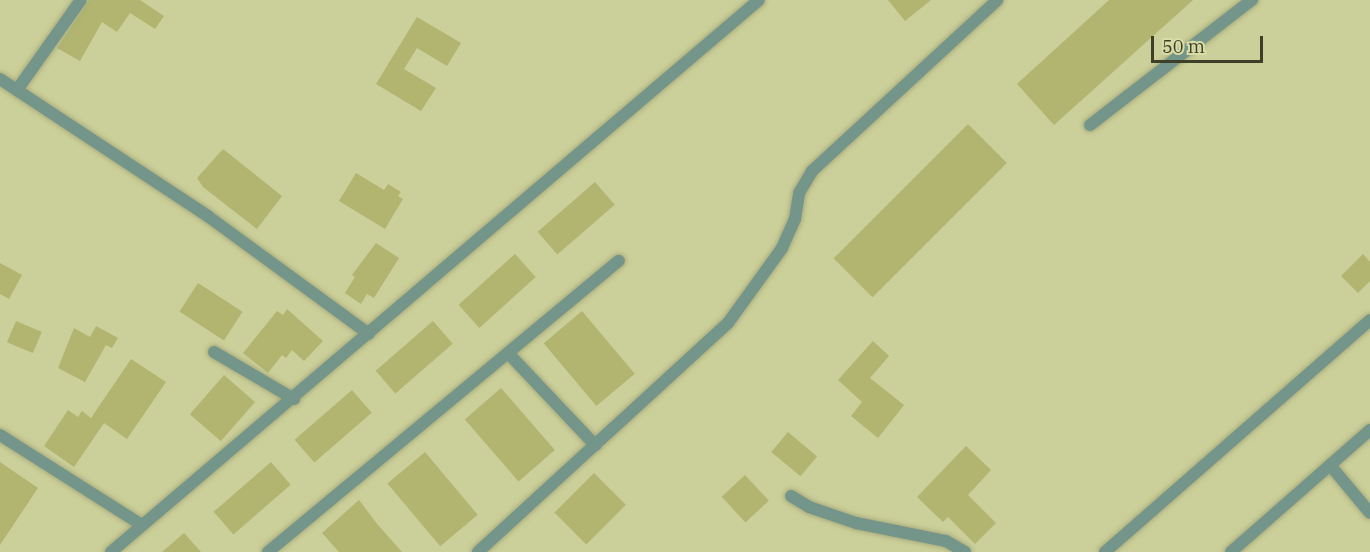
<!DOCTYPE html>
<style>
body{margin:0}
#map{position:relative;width:1370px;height:552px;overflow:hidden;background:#cbcf99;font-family:"IBM Plex Serif",serif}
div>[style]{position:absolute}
.building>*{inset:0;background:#b1b570;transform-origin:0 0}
.roads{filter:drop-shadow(0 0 2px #a9ac7e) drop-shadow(0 0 2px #a9ac7e)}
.minor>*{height:12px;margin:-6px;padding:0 6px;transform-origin:6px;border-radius:6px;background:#749589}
span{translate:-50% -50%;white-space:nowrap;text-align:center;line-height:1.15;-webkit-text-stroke:5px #d8dca6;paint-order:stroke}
.scale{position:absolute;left:1151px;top:36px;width:112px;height:27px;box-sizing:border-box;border:3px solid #3d3f29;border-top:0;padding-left:8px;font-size:18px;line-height:21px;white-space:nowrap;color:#3d3f29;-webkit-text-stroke:4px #d8dca6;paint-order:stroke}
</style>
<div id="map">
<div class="building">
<i style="clip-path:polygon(89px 0,140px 0,164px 16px,155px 29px,130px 13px,117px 32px,102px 22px,80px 61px,57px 48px)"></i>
<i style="clip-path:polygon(888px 0,931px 0,905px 21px)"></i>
<i style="clip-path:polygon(1109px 0,1193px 0,1054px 125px,1017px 84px)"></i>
<i style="clip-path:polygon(417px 17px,461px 43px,447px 66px,417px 48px,404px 69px,436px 88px,421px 111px,376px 84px)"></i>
<i style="left:968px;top:124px;width:55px;height:190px;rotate:45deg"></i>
<i style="clip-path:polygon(223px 149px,282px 196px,257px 229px,203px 187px,197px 178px)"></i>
<i style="clip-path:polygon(356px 173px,384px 190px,388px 184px,401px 192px,398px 196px,403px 199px,385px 229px,339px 201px)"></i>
<i style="left:595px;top:182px;width:30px;height:76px;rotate:49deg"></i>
<i style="clip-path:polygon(376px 243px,399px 258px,374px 298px,367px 294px,361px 304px,345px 293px,355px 277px,352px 275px)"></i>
<i style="left:515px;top:254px;width:31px;height:76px;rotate:48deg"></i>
<i style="clip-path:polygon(1363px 254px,1370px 262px,1370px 281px,1358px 293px,1341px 276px)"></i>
<i style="clip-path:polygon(0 263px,22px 275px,9px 299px,0 294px)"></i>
<i style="left:198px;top:283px;width:53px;height:34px;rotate:33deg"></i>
<i style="clip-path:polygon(287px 309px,323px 341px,304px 361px,292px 350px,286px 358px,282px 355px,268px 373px,243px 353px,277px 311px,283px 315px)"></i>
<i style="left:582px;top:311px;width:82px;height:50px;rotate:50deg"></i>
<i style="left:16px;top:321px;width:28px;height:23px;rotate:23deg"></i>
<i style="left:433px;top:321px;width:30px;height:76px;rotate:49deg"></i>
<i style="clip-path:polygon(96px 326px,118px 338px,112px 348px,106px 345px,85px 382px,58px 368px,74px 328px,90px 337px)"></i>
<i style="clip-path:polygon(873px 341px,889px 356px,870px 378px,904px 405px,878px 438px,851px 416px,862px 402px,838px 380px)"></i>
<i style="clip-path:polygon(131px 359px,166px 382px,127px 439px,104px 423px,74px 467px,44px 446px,68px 410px,78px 417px,82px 411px,91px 418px)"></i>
<i style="left:224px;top:375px;width:41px;height:52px;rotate:41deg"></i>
<i style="left:501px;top:388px;width:82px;height:48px;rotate:49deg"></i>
<i style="left:352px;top:390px;width:30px;height:76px;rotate:49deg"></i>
<i style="left:788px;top:432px;width:38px;height:26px;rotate:40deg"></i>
<i style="clip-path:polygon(966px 446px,991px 470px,968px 495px,996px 523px,975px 544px,948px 517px,943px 522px,917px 497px)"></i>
<i style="left:425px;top:452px;width:82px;height:49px;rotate:50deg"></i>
<i style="clip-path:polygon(0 462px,38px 488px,0 545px)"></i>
<i style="left:271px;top:462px;width:30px;height:76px;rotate:49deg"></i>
<i style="left:594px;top:473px;width:45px;height:56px;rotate:45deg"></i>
<i style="left:745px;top:475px;width:35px;height:32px;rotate:47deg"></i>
<i style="clip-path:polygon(359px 500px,378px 525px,402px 552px,339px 552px,322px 533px)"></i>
<i style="clip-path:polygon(184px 533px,201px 552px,162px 552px)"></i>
</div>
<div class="roads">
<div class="minor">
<i style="left:0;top:79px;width:250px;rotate:33.4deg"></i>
<i style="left:209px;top:217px;width:198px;rotate:36.2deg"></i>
<i style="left:17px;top:90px;width:110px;rotate:-54.6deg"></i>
<i style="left:1090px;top:125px;width:205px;rotate:-37.7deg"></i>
<i style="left:214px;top:352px;width:93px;rotate:30.4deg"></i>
<i style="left:508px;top:353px;width:127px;rotate:46.6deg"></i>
<i style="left:0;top:435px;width:168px;rotate:32.4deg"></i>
<i style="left:1330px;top:465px;width:62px;rotate:50.2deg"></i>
<i style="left:791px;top:496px;width:21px;rotate:31deg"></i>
<i style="left:809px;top:507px;width:50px;rotate:18.8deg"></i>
<i style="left:856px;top:523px;width:92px;rotate:11.3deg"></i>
<i style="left:946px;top:541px;width:22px;rotate:30deg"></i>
<i style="left:111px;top:552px;width:851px;rotate:-40.43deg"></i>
<i style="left:268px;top:552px;width:456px;rotate:-39.7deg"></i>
<i style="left:478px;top:552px;width:339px;rotate:-42.5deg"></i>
<i style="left:728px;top:323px;width:92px;rotate:-54.2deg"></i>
<i style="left:782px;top:248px;width:32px;rotate:-66deg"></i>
<i style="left:795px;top:219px;width:26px;rotate:-81deg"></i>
<i style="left:799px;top:193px;width:26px;rotate:-59deg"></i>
<i style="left:812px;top:171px;width:252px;rotate:-42.7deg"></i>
<i style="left:1105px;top:552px;width:352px;rotate:-41.2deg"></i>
<i style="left:1231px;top:552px;width:185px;rotate:-41.3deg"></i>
</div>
</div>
<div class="scale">50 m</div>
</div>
